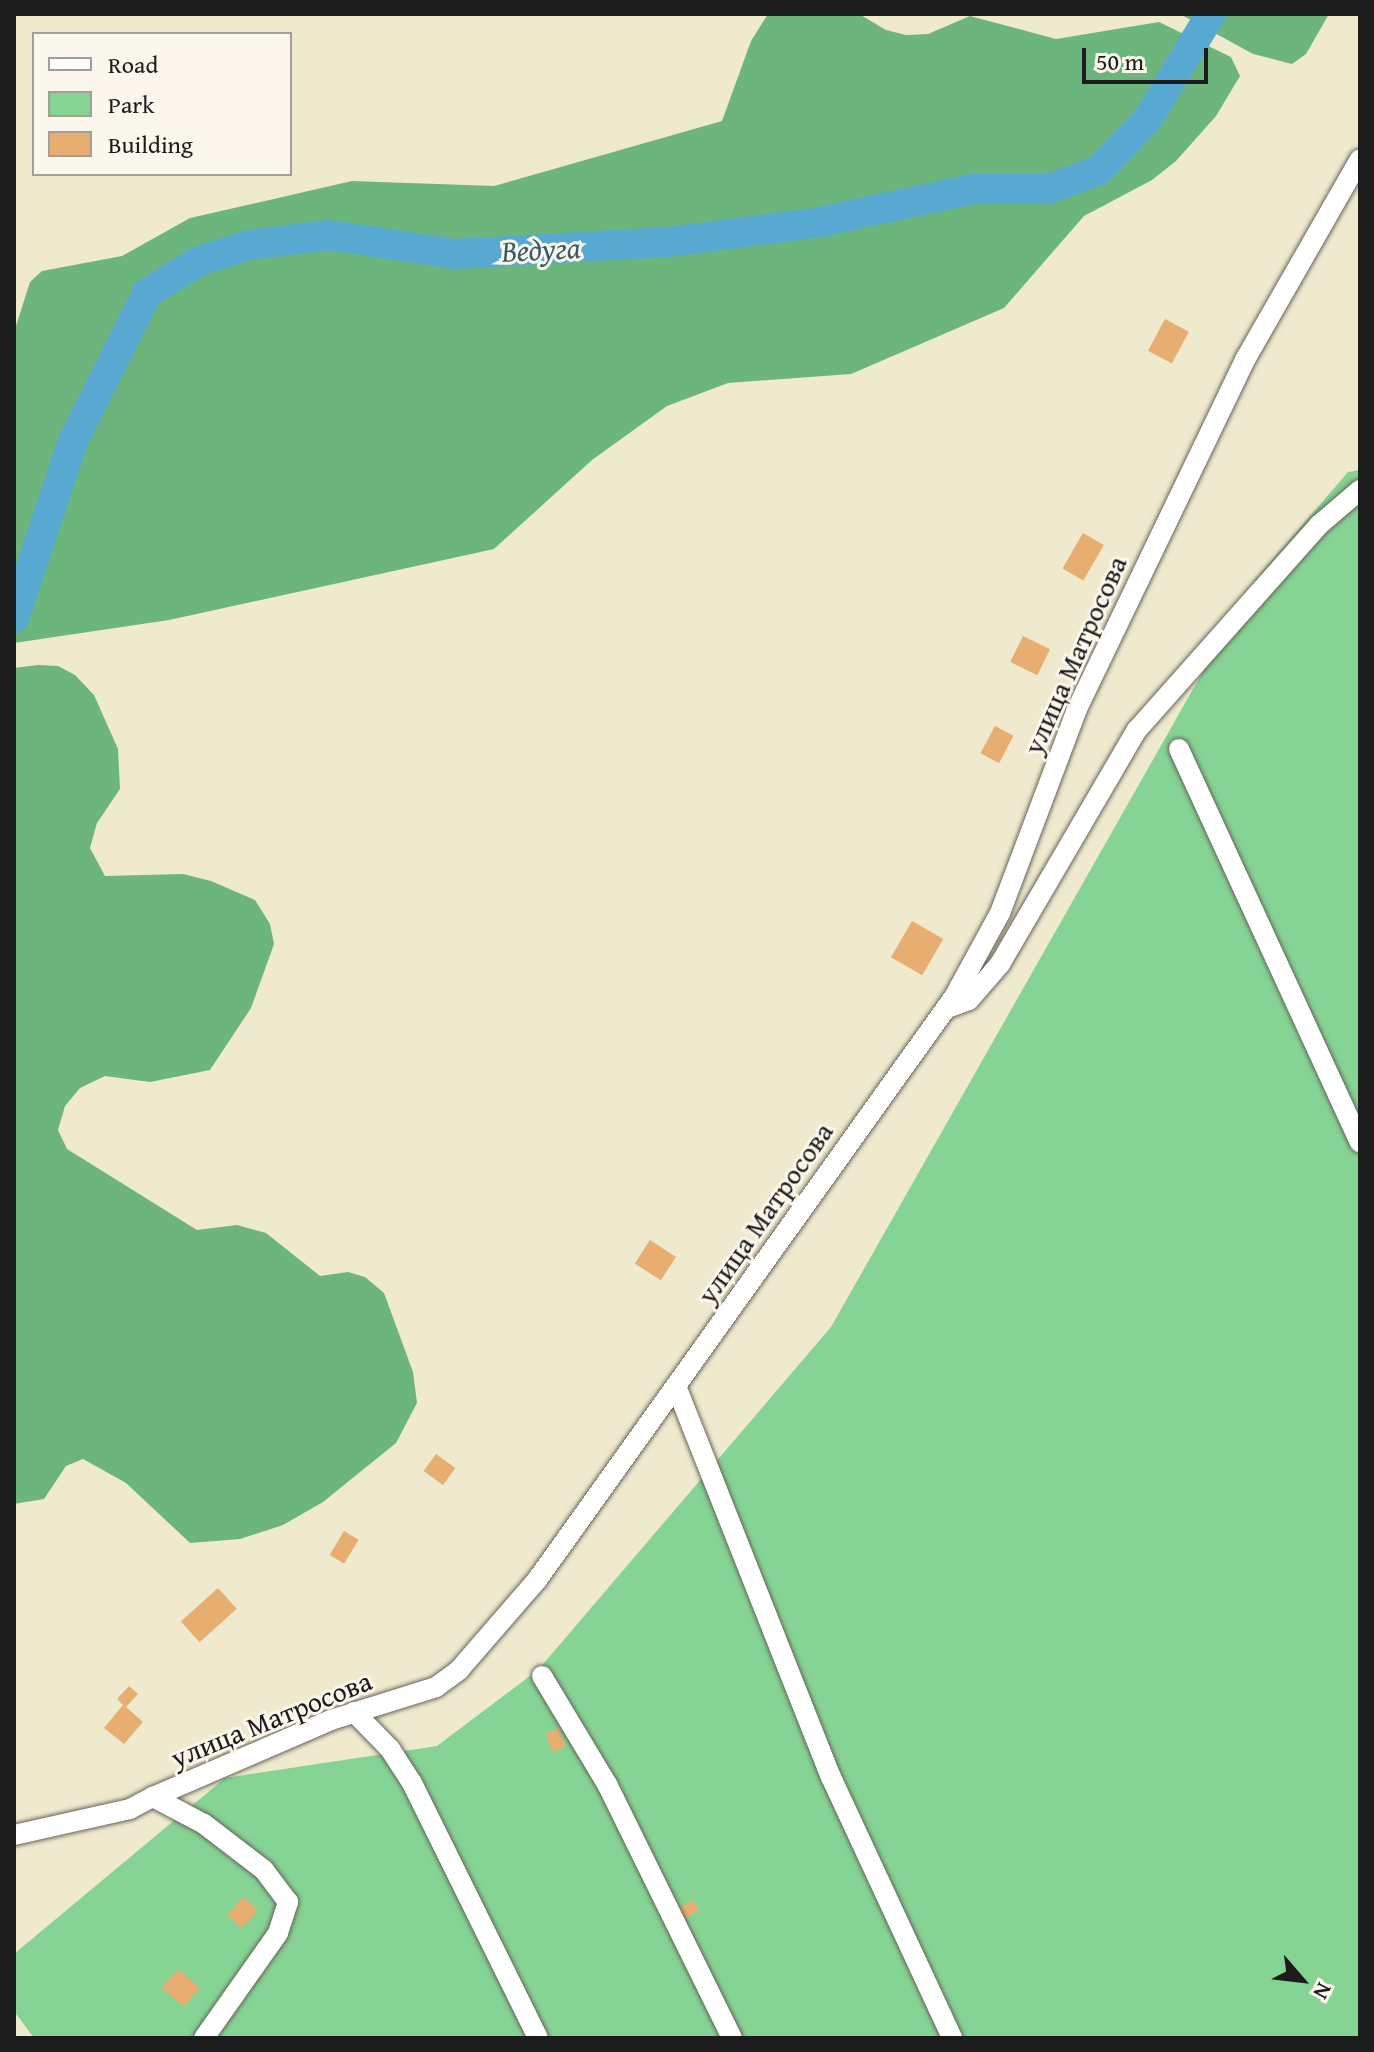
<!DOCTYPE html>
<meta charset="utf-8">
<style>
body{margin:0}
#map{position:relative;width:1374px;height:2052px;overflow:hidden;background:#efe9ce;font-family:"Gentium Book Plus",serif}
div>[style]{position:absolute}
.green>*{inset:0;background:#85d493}
.forest>*{inset:0;background:#6cb67d}
.river>*{height:30px;margin:-15px;padding:0 15px;transform-origin:15px;border-radius:15px;background:#58a9d2}
.building>*{inset:0;background:#e8ae6f;transform-origin:0 0}
.roads{filter:drop-shadow(0 0 2px #66645a) drop-shadow(0 0 2px #66645a)}
.minor>*{height:20px;margin:-10px;padding:0 10px;transform-origin:10px;border-radius:10px;background:#fff}
span{translate:-50% -50%;white-space:nowrap;text-align:center;line-height:1.15;-webkit-text-stroke:6px #fbf7ec;paint-order:stroke}
.street-label{font-size:28px;color:#1c1c1c}
.water-label{font-size:30px;color:#375b6e;font-style:italic}
.frame{position:absolute;inset:0;border:16px solid #1c1c1c;pointer-events:none}
.legend{position:absolute;left:32px;top:32px;width:260px;height:144px;box-sizing:border-box;background:#fbf7ec;border:2px solid #a29f99;margin:0;padding:10px 14px;list-style:none;font-size:24px;color:#1c1c1c}
.legend li{display:flex;align-items:center;gap:16px;height:40px}
.legend b{width:40px;border:2px solid #a29f99}
.north{position:absolute;left:1262px;top:1940px;width:80px;height:80px;-webkit-text-stroke:6px #fbf7ec;paint-order:stroke;rotate:118deg;font-size:22px;font-weight:700;line-height:32px;text-align:center;color:#1c1c1c}
.north::after{content:'';display:block;margin:auto;width:28px;height:36px;background:#1c1c1c;clip-path:polygon(50% 0,100% 100%,50% 72%,0 100%)}
.scale{position:absolute;left:1082px;top:48px;width:126px;height:36px;box-sizing:border-box;border:4px solid #1c1c1c;border-top:0;padding-left:10px;font-size:24px;line-height:28px;white-space:nowrap;color:#1c1c1c;-webkit-text-stroke:6px #fbf7ec;paint-order:stroke}
</style>
<div id="map">
<div class="green">
<i style="clip-path:polygon(1360px 470px,1360px 2038px,34px 2038px,14px 2011px,14px 1954px,225px 1778px,437px 1746px,538px 1670px,831px 1327px,1255px 580px,1348px 472px)"></i>
</div>
<div class="forest">
<i style="clip-path:polygon(768px 14px,859px 14px,886px 30px,906px 35px,928px 34px,970px 16px,1056px 39px,1159px 22px,1231px 57px,1240px 76px,1216px 116px,1176px 161px,1152px 180px,1084px 216px,1004px 308px,851px 374px,728px 383px,667px 406px,592px 460px,494px 549px,169px 620px,14px 643px,14px 332px,30px 282px,42px 271px,122px 256px,190px 218px,352px 181px,494px 186px,722px 121px,751px 41px)"></i>
<i style="clip-path:polygon(1180px 14px,1329px 14px,1306px 54px,1292px 64px,1253px 54px)"></i>
<i style="clip-path:polygon(38px 665px,58px 666px,75px 675px,94px 695px,118px 749px,120px 789px,97px 823px,90px 848px,105px 876px,183px 874px,211px 881px,255px 900px,270px 924px,274px 944px,251px 1008px,210px 1070px,150px 1082px,105px 1076px,80px 1088px,65px 1106px,58px 1130px,67px 1149px,197px 1230px,237px 1225px,266px 1233px,320px 1276px,348px 1272px,365px 1277px,384px 1293px,413px 1372px,417px 1403px,396px 1443px,323px 1502px,283px 1525px,240px 1539px,190px 1543px,126px 1483px,83px 1459px,66px 1466px,44px 1499px,14px 1504px,14px 668px)"></i>
</div>
<div class="river">
<i style="left:14px;top:618px;width:187px;rotate:-71.6deg"></i>
<i style="left:73px;top:441px;width:165px;rotate:-63.4deg"></i>
<i style="left:147px;top:293px;width:59px;rotate:-31.8deg"></i>
<i style="left:197px;top:262px;width:54px;rotate:-18.4deg"></i>
<i style="left:248px;top:245px;width:82px;rotate:-7deg"></i>
<i style="left:329px;top:235px;width:127px;rotate:8.6deg"></i>
<i style="left:455px;top:254px;width:214px;rotate:-3.2deg"></i>
<i style="left:669px;top:242px;width:152px;rotate:-7.5deg"></i>
<i style="left:820px;top:222px;width:156px;rotate:-12.2deg"></i>
<i style="left:972px;top:189px;width:76px"></i>
<i style="left:1048px;top:189px;width:54px;rotate:-20.4deg"></i>
<i style="left:1099px;top:170px;width:69px;rotate:-46.2deg"></i>
<i style="left:1147px;top:120px;width:124px;rotate:-58.9deg"></i>
</div>
<div class="building">
<i style="left:1165px;top:319px;width:27px;height:36px;rotate:28deg"></i>
<i style="left:1083px;top:533px;width:24px;height:41px;rotate:30deg"></i>
<i style="left:1023px;top:636px;width:30px;height:29px;rotate:26deg"></i>
<i style="left:995px;top:726px;width:21px;height:31px;rotate:28deg"></i>
<i style="left:912px;top:921px;width:36px;height:42px;rotate:30deg"></i>
<i style="left:650px;top:1240px;width:31px;height:28px;rotate:33deg"></i>
<i style="left:436px;top:1454px;width:24px;height:21px;rotate:36deg"></i>
<i style="left:344px;top:1531px;width:17px;height:28px;rotate:31deg"></i>
<i style="left:218px;top:1588px;width:28px;height:50px;rotate:48deg"></i>
<i style="clip-path:polygon(129px 1686px,138px 1694px,126px 1707px,143px 1722px,124px 1744px,104px 1728px,123px 1705px,117px 1699px)"></i>
<i style="left:558px;top:1728px;width:20px;height:14px;rotate:66deg"></i>
<i style="left:243px;top:1897px;width:20px;height:24px;rotate:41deg"></i>
<i style="left:693px;top:1900px;width:12px;height:17px;rotate:59deg"></i>
<i style="left:178px;top:1969px;width:29px;height:25px;rotate:41deg"></i>
</div>
<div class="roads">
<div class="minor">
<i style="left:1179px;top:749px;width:433px;rotate:65.3deg"></i>
<i style="left:947px;top:1008px;width:23px;rotate:-20deg"></i>
<i style="left:969px;top:1000px;width:48px;rotate:-49.3deg"></i>
<i style="left:1000px;top:964px;width:271px;rotate:-59.7deg"></i>
<i style="left:1137px;top:730px;width:274px;rotate:-48.4deg"></i>
<i style="left:1319px;top:525px;width:54px;rotate:-40.5deg"></i>
<i style="left:676px;top:1386px;width:421px;rotate:68.4deg"></i>
<i style="left:831px;top:1777px;width:288px;rotate:65.1deg"></i>
<i style="left:542px;top:1676px;width:126px;rotate:59deg"></i>
<i style="left:607px;top:1784px;width:283px;rotate:63.8deg"></i>
<i style="left:354px;top:1712px;width:52px;rotate:45.8deg"></i>
<i style="left:390px;top:1749px;width:40px;rotate:57.1deg"></i>
<i style="left:412px;top:1783px;width:284px;rotate:63.7deg"></i>
<i style="left:14px;top:1835px;width:119px;rotate:-12.6deg"></i>
<i style="left:130px;top:1809px;width:26px;rotate:-28deg"></i>
<i style="left:204px;top:2038px;width:128px;rotate:-54.8deg"></i>
<i style="left:278px;top:1933px;width:33px;rotate:-72deg"></i>
<i style="left:288px;top:1902px;width:40px;rotate:-127deg"></i>
<i style="left:264px;top:1870px;width:76px;rotate:-142.5deg"></i>
<i style="left:204px;top:1824px;width:58px;rotate:-152.1deg"></i>
<i style="left:153px;top:1797px;width:194px;rotate:-23.4deg"></i>
<i style="left:331px;top:1720px;width:110px;rotate:-17.4deg"></i>
<i style="left:436px;top:1687px;width:29px;rotate:-36deg"></i>
<i style="left:459px;top:1670px;width:119px;rotate:-49.1deg"></i>
<i style="left:537px;top:1580px;width:717px;rotate:-54.43deg"></i>
<i style="left:954px;top:997px;width:96px;rotate:-61.3deg"></i>
<i style="left:1000px;top:913px;width:218px;rotate:-69.3deg"></i>
<i style="left:1077px;top:709px;width:390px;rotate:-64.3deg"></i>
<i style="left:1246px;top:358px;width:229px;rotate:-60.2deg"></i>
</div>
</div>
<div class="street-label">
<span style="left:1075px;top:655px;rotate:-66deg">улица Матросова</span>
<span style="left:765px;top:1213px;rotate:-55deg">улица Матросова</span>
<span style="left:271px;top:1719px;rotate:-22deg">улица Матросова</span>
</div>
<div class="water-label">
<span style="left:541px;top:249px;rotate:-3deg">Ведуга</span>
</div>
<div class="frame"></div>
<ul class="legend">
<li><b style="height:10px;background:#fff"></b>Road</li>
<li><b style="height:22px;background:#85d493"></b>Park</li>
<li><b style="height:22px;background:#e8ae6f"></b>Building</li>
</ul>
<div class="north">N</div>
<div class="scale">50 m</div>
</div>
